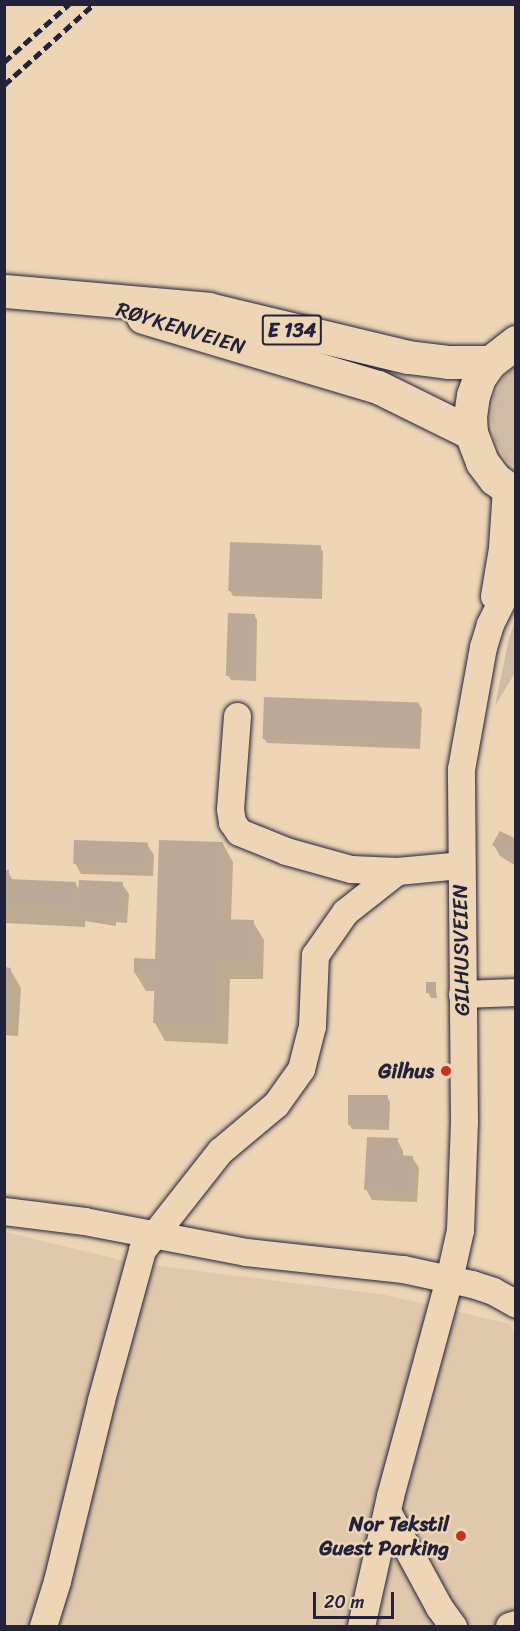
<!DOCTYPE html>
<meta charset="utf-8">
<style>
body{margin:0}
#map{position:relative;width:520px;height:1631px;overflow:hidden;background:#eed5b5;font-family:Sriracha,sans-serif}
div>[style]{position:absolute}
.built>*{inset:0;background:#dfc8ac}
.green>*{inset:0;background:#d1bba4}
.shadow>*{inset:0;background:#0003}
.building>*{inset:0;background:#bba897;transform-origin:0 0}
.roads{filter:drop-shadow(0 0 2px #22223b) drop-shadow(0 0 2px #22223b)}
.minor>*{height:27px;margin:-13.5px;padding:0 13.5px;transform-origin:13.5px;border-radius:13.5px;background:#eed5b5}
.highway>*{height:33px;margin:-16.5px;padding:0 16.5px;transform-origin:16.5px;border-radius:16.5px;background:#eed5b5}
.rail>*{height:4.5px;margin-top:-2.25px;transform-origin:0;background:repeating-linear-gradient(90deg,#22223b 0 9px,transparent 0 13.5px)}
.dots>*{width:16px;height:16px;translate:-50% -50%;box-sizing:border-box;border:3px solid #eed5b5;border-radius:50%}
span{translate:-50% -50%;white-space:nowrap;text-align:center;line-height:1.15;-webkit-text-stroke:5px #eed5b5;paint-order:stroke}
.shield-label span{padding:2px 4px;background:#eed5b5;border:2px solid;border-radius:4px;-webkit-text-stroke-width:0}
.shield-label{font-size:20px;color:#22223b;font-weight:700}
.street-label{font-size:21px;color:#22223b}
.poi-label{font-size:21px;color:#22223b;font-weight:700}
.right{translate:-100% -50%;text-align:right}
.frame{position:absolute;inset:0;border:6px solid #22223b;pointer-events:none}
.scale{position:absolute;left:313px;top:1592px;width:81px;height:27px;box-sizing:border-box;border:3px solid #22223b;border-top:0;padding-left:8px;font-size:18px;line-height:21px;white-space:nowrap;color:#22223b;-webkit-text-stroke:4px #eed5b5;paint-order:stroke}
</style>
<div id="map">
<div class="built">
<i style="clip-path:polygon(5px 1232px,129px 1262px,386px 1295px,510px 1324px,515px 1334px,515px 1626px,5px 1626px)"></i>
</div>
<div class="green">
<i style="clip-path:polygon(515px 366px,515px 467px,506px 460px,495px 440px,491px 418px,494px 396px,504px 377px)"></i>
<i style="clip-path:polygon(515px 622px,515px 673px,495px 706px,509px 638px)"></i>
</div>
<div class="shadow">
<i style="clip-path:polygon(320px 547px,323px 552px,322px 599px,233px 596px,230px 590px)"></i>
<i style="clip-path:polygon(254px 615px,257px 620px,256px 681px,231px 680px,228px 675px)"></i>
<i style="clip-path:polygon(419px 704px,422px 709px,420px 749px,267px 743px,264px 738px)"></i>
<i style="clip-path:polygon(516px 842px,516px 866px,500px 856px,494px 845px)"></i>
<i style="clip-path:polygon(147px 844px,154px 855px,153px 876px,81px 874px,75px 863px)"></i>
<i style="clip-path:polygon(223px 844px,233px 862px,231px 921px,253px 922px,264px 940px,263px 979px,230px 979px,228px 1044px,165px 1041px,155px 1023px,156px 991px,146px 991px,135px 973px,156px 961px)"></i>
<i style="clip-path:polygon(4px 872px,8px 872px,13px 880px,75px 883px,80px 891px,122px 884px,129px 894px,127px 923px,116px 922px,116px 926px,85px 921px,85px 927px,4px 923px)"></i>
<i style="clip-path:polygon(4px 969px,10px 969px,21px 988px,18px 1036px,4px 1035px)"></i>
<i style="clip-path:polygon(435px 984px,437px 998px,431px 998px,428px 992px)"></i>
<i style="clip-path:polygon(387px 1097px,390px 1102px,389px 1130px,352px 1129px,349px 1124px)"></i>
<i style="clip-path:polygon(397px 1140px,403px 1151px,403px 1157px,412px 1157px,419px 1168px,417px 1202px,372px 1200px,366px 1189px)"></i>
</div>
<div class="building">
<i style="left:230px;top:542px;width:91px;height:49px;rotate:2deg"></i>
<i style="left:228px;top:613px;width:27px;height:63px;rotate:2deg"></i>
<i style="left:264px;top:697px;width:155px;height:42px;rotate:2deg"></i>
<i style="clip-path:polygon(500px 831px,516px 839px,516px 860px,492px 845px)"></i>
<i style="left:74px;top:840px;width:74px;height:24px;rotate:2deg"></i>
<i style="clip-path:polygon(159px 840px,223px 842px,221px 919px,254px 920px,253px 961px,220px 961px,218px 1026px,153px 1023px,155px 974px,134px 973px,134px 958px,155px 959px)"></i>
<i style="clip-path:polygon(4px 870px,9px 870px,9px 879px,76px 882px,75px 909px,4px 905px)"></i>
<i style="clip-path:polygon(79px 880px,123px 882px,122px 913px,110px 912px,110px 916px,77px 911px)"></i>
<i style="clip-path:polygon(4px 967px,11px 968px,9px 1018px,4px 1018px)"></i>
<i style="left:426px;top:982px;width:10px;height:11px"></i>
<i style="left:348px;top:1095px;width:40px;height:30px"></i>
<i style="clip-path:polygon(367px 1137px,398px 1138px,397px 1155px,413px 1156px,412px 1192px,364px 1190px)"></i>
</div>
<div class="roads">
<div class="minor">
<i style="left:494px;top:596px;width:49px;rotate:-80.5deg"></i>
<i style="left:502px;top:548px;width:60px;rotate:-86.2deg"></i>
<i style="left:237px;top:716px;width:93px;rotate:94.3deg"></i>
<i style="left:230px;top:809px;width:13px;rotate:81deg"></i>
<i style="left:232px;top:822px;width:12px;rotate:55deg"></i>
<i style="left:239px;top:832px;width:51px;rotate:22deg"></i>
<i style="left:286px;top:851px;width:67px;rotate:15.5deg"></i>
<i style="left:351px;top:869px;width:46px;rotate:2.5deg"></i>
<i style="left:397px;top:871px;width:63px;rotate:-5.4deg"></i>
<i style="left:462px;top:994px;width:54px;rotate:-2.1deg"></i>
<i style="left:4px;top:1211px;width:81px;rotate:7.1deg"></i>
<i style="left:84px;top:1221px;width:165px;rotate:10.8deg"></i>
<i style="left:246px;top:1252px;width:158px;rotate:6.2deg"></i>
<i style="left:403px;top:1269px;width:71px;rotate:12.3deg"></i>
<i style="left:472px;top:1284px;width:22px;rotate:18deg"></i>
<i style="left:493px;top:1291px;width:26px;rotate:29deg"></i>
<i style="left:388px;top:1513px;width:107px;rotate:61.5deg"></i>
<i style="left:439px;top:1607px;width:24px;rotate:54deg"></i>
<i style="left:43px;top:1626px;width:47px;rotate:-72.7deg"></i>
<i style="left:57px;top:1581px;width:186px;rotate:-76.3deg"></i>
<i style="left:101px;top:1400px;width:156px;rotate:-74.7deg"></i>
<i style="left:142px;top:1250px;width:126px;rotate:-51.8deg"></i>
<i style="left:220px;top:1151px;width:73px;rotate:-40deg"></i>
<i style="left:276px;top:1104px;width:43px;rotate:-54.5deg"></i>
<i style="left:301px;top:1069px;width:44px;rotate:-75.7deg"></i>
<i style="left:312px;top:1026px;width:71px;rotate:-87.6deg"></i>
<i style="left:315px;top:955px;width:52px;rotate:-55.1deg"></i>
<i style="left:345px;top:912px;width:66px;rotate:-38.3deg"></i>
<i style="left:361px;top:1626px;width:133px;rotate:-77.4deg"></i>
<i style="left:390px;top:1496px;width:225px;rotate:-74.8deg"></i>
<i style="left:449px;top:1279px;width:50px;rotate:-77.3deg"></i>
<i style="left:460px;top:1230px;width:108px;rotate:-87.9deg"></i>
<i style="left:464px;top:1122px;width:353px;rotate:-90.5deg"></i>
<i style="left:461px;top:769px;width:124px;rotate:-79.8deg"></i>
<i style="left:483px;top:647px;width:24px;rotate:-73deg"></i>
<i style="left:490px;top:624px;width:58px;rotate:-63.4deg"></i>
<i style="left:509px;top:1626px;width:7px;rotate:-16deg"></i>
</div>
<div class="highway">
<i style="left:4px;top:291px;width:205px;rotate:5deg"></i>
<i style="left:208px;top:309px;width:206px;rotate:13.5deg"></i>
<i style="left:408px;top:357px;width:40px;rotate:7.1deg"></i>
<i style="left:448px;top:362px;width:42px"></i>
<i style="left:143px;top:317px;width:245px;rotate:16.6deg"></i>
<i style="left:378px;top:387px;width:104px;rotate:26.3deg"></i>
<i style="left:516px;top:342px;width:33px;rotate:142deg"></i>
<i style="left:490px;top:362px;width:19px;rotate:125deg"></i>
<i style="left:479px;top:378px;width:18px;rotate:109deg"></i>
<i style="left:473px;top:395px;width:21px;rotate:98deg"></i>
<i style="left:470px;top:416px;width:17px;rotate:87deg"></i>
<i style="left:471px;top:433px;width:31px;rotate:69deg"></i>
<i style="left:482px;top:462px;width:21px;rotate:53deg"></i>
<i style="left:495px;top:479px;width:26px;rotate:36deg"></i>
</div>
</div>
<div class="rail">
<i style="left:4px;top:62px;width:87px;rotate:-41.7deg"></i>
<i style="left:4px;top:85px;width:121px;rotate:-42deg"></i>
</div>
<div class="dots">
<i style="left:446px;top:1071px;background:#c8321e"></i>
<i style="left:461px;top:1536px;background:#c8321e"></i>
</div>
<div class="shield-label">
<span style="left:292px;top:330px">E 134</span>
</div>
<div class="street-label">
<span style="left:181px;top:328px;rotate:17deg">RØYKENVEIEN</span>
<span style="left:461px;top:950px;rotate:-91deg">GILHUSVEIEN</span>
</div>
<div class="poi-label">
<span class="right" style="left:434px;top:1071px">Gilhus</span>
<span class="right" style="left:449px;top:1536px">Nor Tekstil<br>Guest Parking</span>
</div>
<div class="frame"></div>
<div class="scale">20 m</div>
</div>
